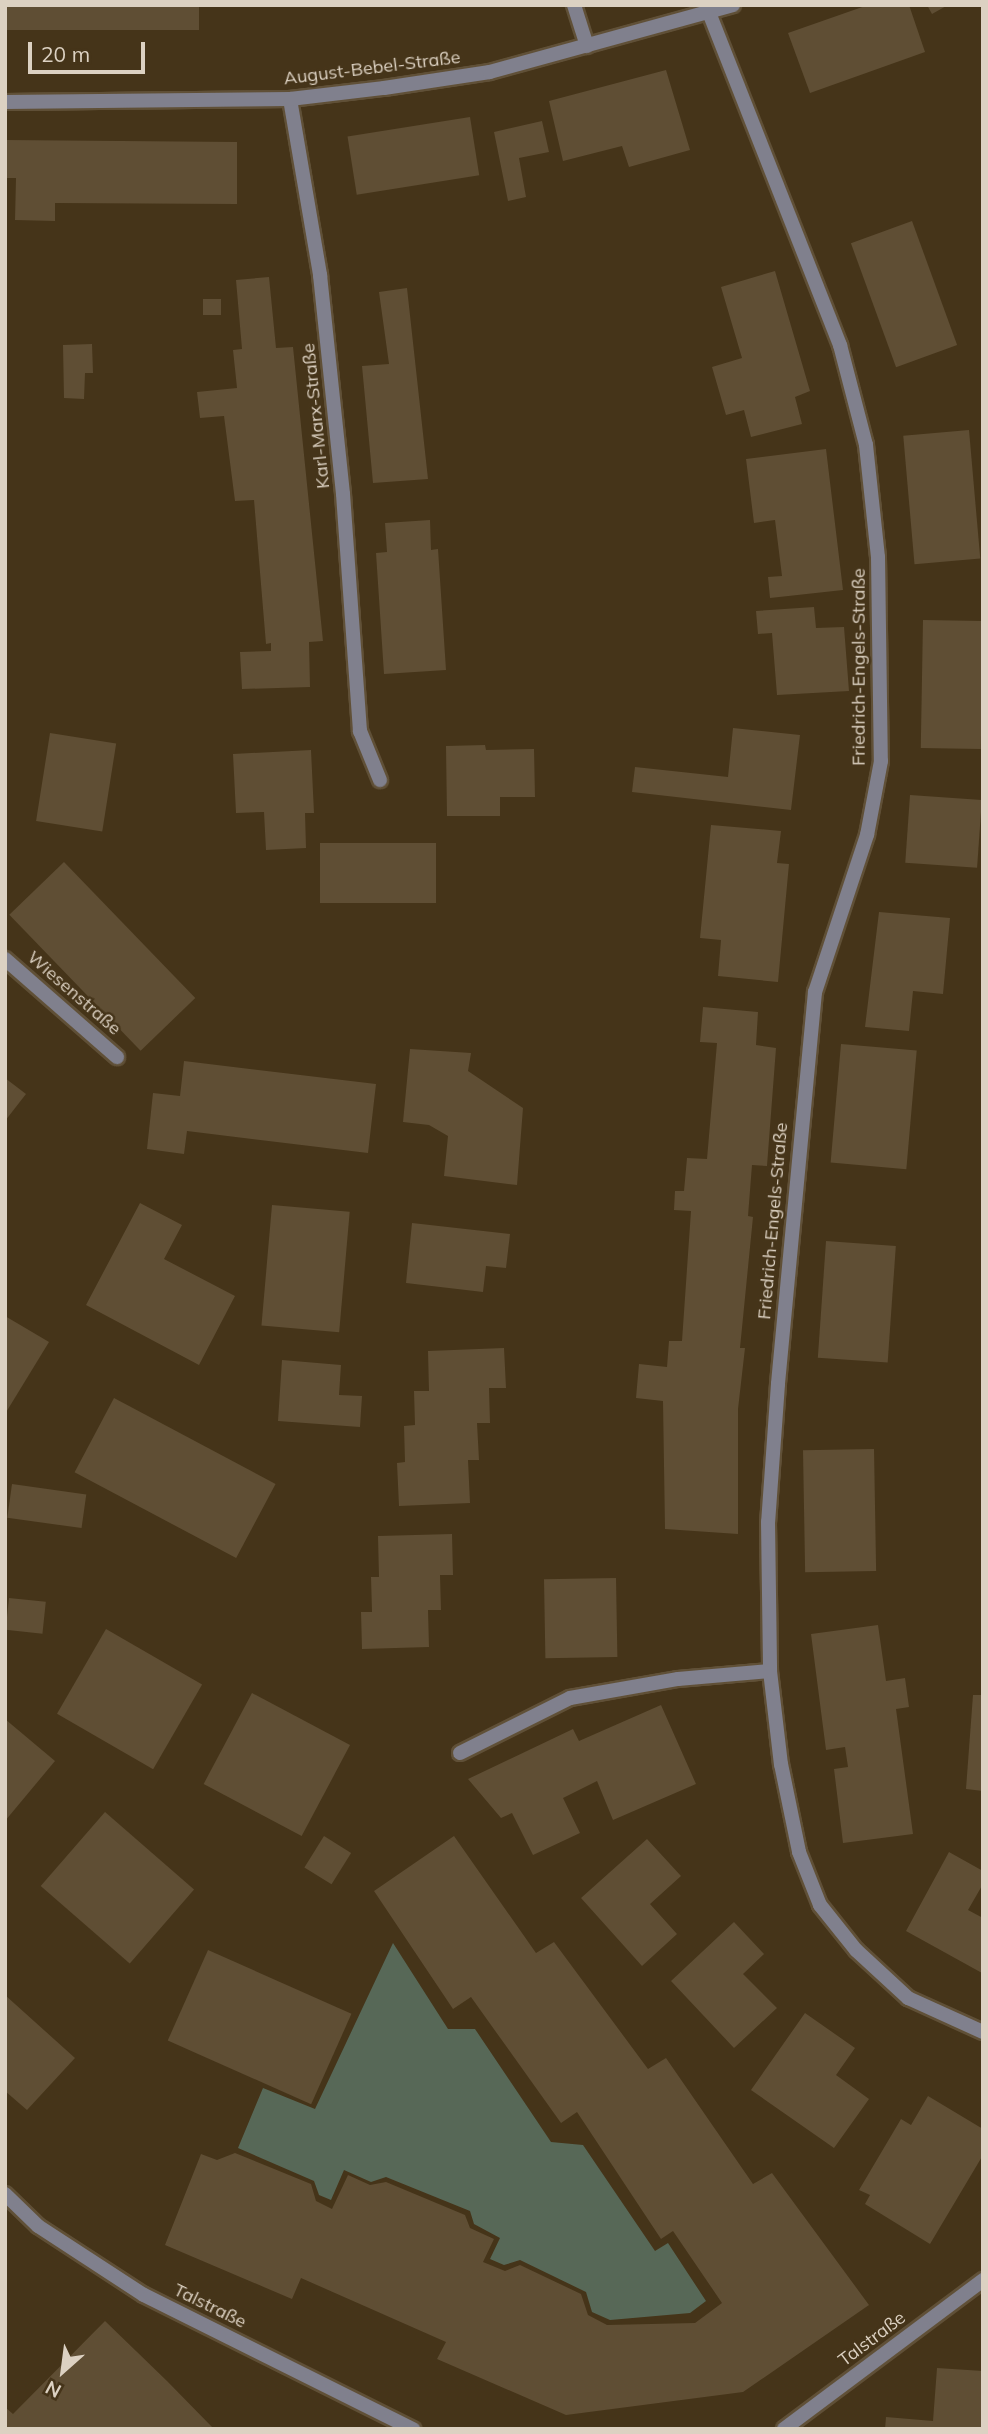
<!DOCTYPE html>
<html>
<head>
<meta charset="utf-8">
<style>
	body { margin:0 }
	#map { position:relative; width:988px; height:2434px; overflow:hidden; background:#453419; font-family:Mulish,sans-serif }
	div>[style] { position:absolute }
	.green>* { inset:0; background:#576857 }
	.building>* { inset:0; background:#5f4e34; transform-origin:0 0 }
	.roads { filter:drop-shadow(2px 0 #605037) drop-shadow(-2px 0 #605037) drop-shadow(0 2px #605037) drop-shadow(0 -2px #605037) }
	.street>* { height:14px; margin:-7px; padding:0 7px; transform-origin:7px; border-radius:7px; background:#80808d }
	span { translate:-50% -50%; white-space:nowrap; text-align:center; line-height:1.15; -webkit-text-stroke:5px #453419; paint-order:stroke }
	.street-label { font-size:18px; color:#dcd1c2 }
	.frame { position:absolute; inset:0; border:7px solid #dcd1c2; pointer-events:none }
	.north { position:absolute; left:28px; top:2336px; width:70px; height:70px; -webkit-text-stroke:5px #453419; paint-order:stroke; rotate:208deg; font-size:19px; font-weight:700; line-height:28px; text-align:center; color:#dcd1c2 }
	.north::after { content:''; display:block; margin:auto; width:24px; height:32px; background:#dcd1c2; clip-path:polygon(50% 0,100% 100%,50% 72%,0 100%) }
	.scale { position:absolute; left:28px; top:42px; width:117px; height:32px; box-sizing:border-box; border:4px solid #dcd1c2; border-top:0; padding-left:9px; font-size:21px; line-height:24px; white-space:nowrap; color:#dcd1c2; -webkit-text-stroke:5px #453419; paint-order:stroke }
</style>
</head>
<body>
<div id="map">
	<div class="green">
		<i style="clip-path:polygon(393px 1943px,448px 2029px,475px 2029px,551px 2142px,583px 2145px,655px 2251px,668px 2243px,706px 2301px,690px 2313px,610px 2320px,592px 2312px,586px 2292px,520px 2260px,504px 2265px,490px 2259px,500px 2238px,474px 2224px,470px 2211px,386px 2177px,371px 2182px,344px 2170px,331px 2200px,319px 2195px,314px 2181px,238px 2148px,263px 2088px,315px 2109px)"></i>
	</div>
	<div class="building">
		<i style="left:5px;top:5px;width:194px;height:25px"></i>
		<i style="clip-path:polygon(868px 5px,909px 5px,925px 52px,810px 93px,788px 33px)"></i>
		<i style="clip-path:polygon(927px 5px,948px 5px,932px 14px)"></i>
		<i style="clip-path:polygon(666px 70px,690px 150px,629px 167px,622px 146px,563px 161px,549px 101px)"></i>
		<i style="left:470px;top:117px;width:59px;height:124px;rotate:81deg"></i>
		<i style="clip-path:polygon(542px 121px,549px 152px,519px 158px,526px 197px,508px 201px,494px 132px)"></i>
		<i style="clip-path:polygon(5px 140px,237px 142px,237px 204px,55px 203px,55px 221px,15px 220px,16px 178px,5px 178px)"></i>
		<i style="left:912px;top:221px;width:132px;height:65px;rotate:70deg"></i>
		<i style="clip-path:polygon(775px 271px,810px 391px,795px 397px,802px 424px,751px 437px,744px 410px,726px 415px,712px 367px,742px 358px,721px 287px)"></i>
		<i style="clip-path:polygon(269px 277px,276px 348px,293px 347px,323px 641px,309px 642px,310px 687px,242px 689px,240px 652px,271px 651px,271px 643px,266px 644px,254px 500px,235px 501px,224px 416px,200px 418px,197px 392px,237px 388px,233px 350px,242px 349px,236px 280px)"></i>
		<i style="clip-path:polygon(407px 288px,428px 479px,373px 483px,362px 366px,389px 364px,379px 292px)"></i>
		<i style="left:203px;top:299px;width:18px;height:16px"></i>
		<i style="clip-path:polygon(92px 344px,93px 373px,85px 373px,84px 399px,64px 398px,63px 345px)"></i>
		<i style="left:969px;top:430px;width:129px;height:66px;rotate:85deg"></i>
		<i style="clip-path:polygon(826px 449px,843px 590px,770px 598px,768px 577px,782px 576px,775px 520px,754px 523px,746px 459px)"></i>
		<i style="clip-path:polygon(430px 520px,431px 550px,438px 549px,446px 670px,384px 674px,376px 553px,387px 552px,385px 523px)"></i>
		<i style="clip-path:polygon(814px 607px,816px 628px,844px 627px,849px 691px,777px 695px,772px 633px,758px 634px,756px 611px)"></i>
		<i style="left:923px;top:620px;width:60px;height:128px;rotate:1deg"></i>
		<i style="clip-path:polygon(733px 728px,800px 735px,791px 810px,632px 792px,635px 767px,728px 777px)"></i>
		<i style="left:50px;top:733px;width:67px;height:89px;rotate:9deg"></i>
		<i style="clip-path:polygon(485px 745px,486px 750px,534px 749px,535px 797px,500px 797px,500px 816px,447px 816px,446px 746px)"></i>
		<i style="clip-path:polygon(311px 750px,314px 813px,305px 813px,306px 848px,266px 850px,264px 812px,236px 813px,233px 754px)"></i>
		<i style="left:910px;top:795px;width:72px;height:68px;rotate:4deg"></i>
		<i style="clip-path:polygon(711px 825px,781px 831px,777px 863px,789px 864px,778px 982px,718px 976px,721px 940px,700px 938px)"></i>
		<i style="left:320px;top:843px;width:116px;height:60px"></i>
		<i style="left:64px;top:862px;width:189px;height:76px;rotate:46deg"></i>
		<i style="clip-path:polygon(879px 912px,950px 918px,943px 994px,913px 991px,909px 1031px,865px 1027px)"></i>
		<i style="clip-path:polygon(703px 1007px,758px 1012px,756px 1045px,776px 1048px,767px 1166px,752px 1165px,748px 1216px,753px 1217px,740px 1348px,745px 1348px,738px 1409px,738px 1534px,665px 1529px,663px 1401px,636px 1398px,639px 1364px,667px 1367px,669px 1341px,682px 1341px,691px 1211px,674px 1210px,675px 1191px,684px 1191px,687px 1158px,707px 1159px,717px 1043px,700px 1042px)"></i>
		<i style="left:841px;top:1044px;width:76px;height:119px;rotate:5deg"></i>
		<i style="clip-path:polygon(410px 1049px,471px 1053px,468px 1071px,523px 1108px,517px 1185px,444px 1176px,448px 1136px,429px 1125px,403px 1122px)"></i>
		<i style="clip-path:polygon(184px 1061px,376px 1084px,368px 1153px,187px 1131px,184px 1154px,147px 1149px,153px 1093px,180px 1096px)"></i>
		<i style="clip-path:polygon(5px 1078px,26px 1094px,5px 1121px)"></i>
		<i style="clip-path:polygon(140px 1203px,182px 1225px,164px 1259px,235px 1296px,199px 1365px,86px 1305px)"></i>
		<i style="left:272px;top:1205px;width:78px;height:121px;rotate:5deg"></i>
		<i style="clip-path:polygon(412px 1223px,510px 1234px,506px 1268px,486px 1266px,483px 1292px,406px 1283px)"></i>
		<i style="left:826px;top:1241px;width:70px;height:117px;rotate:4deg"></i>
		<i style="clip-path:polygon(5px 1316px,49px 1342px,5px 1414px)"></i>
		<i style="clip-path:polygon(504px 1348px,506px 1388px,489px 1388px,490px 1423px,477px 1423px,479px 1460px,468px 1460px,470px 1503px,399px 1506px,397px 1463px,405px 1462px,404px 1426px,415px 1425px,414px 1391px,429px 1391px,428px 1351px)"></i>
		<i style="clip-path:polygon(282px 1360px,341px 1365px,339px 1395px,362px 1396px,360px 1427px,278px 1421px)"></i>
		<i style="left:114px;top:1398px;width:183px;height:84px;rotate:28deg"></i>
		<i style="left:874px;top:1449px;width:122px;height:71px;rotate:89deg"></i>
		<i style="left:12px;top:1484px;width:75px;height:34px;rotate:8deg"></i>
		<i style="clip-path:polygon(452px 1534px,453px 1575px,440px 1575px,441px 1610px,428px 1610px,429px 1647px,362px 1649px,361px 1612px,372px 1612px,371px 1577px,379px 1577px,378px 1536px)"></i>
		<i style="left:616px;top:1578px;width:79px;height:72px;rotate:89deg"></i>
		<i style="left:9px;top:1598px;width:37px;height:32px;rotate:6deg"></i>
		<i style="clip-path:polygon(878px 1625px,886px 1681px,905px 1678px,909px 1707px,896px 1709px,913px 1834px,843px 1843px,834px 1769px,848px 1767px,845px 1747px,826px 1750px,811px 1634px)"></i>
		<i style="left:106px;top:1629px;width:111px;height:98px;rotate:30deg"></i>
		<i style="left:252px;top:1693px;width:111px;height:103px;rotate:28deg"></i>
		<i style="clip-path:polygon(973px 1695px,983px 1695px,983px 1791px,966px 1789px)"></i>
		<i style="clip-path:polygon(661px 1705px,696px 1784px,613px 1820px,597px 1781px,563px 1798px,580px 1833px,533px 1855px,512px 1813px,501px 1818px,468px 1779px,573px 1729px,579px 1741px)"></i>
		<i style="clip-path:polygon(5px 1719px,55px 1761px,5px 1821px)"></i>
		<i style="left:105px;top:1812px;width:118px;height:98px;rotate:41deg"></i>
		<i style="left:324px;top:1836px;width:32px;height:37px;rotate:32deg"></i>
		<i style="clip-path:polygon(454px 1836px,536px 1953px,554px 1942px,648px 2069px,666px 2058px,753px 2184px,772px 2173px,869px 2305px,743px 2392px,566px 2415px,437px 2359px,446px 2342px,301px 2278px,292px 2299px,165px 2245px,201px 2154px,217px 2160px,235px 2153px,311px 2184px,316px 2201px,332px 2209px,348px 2175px,370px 2185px,386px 2182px,465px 2215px,470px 2228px,494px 2239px,483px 2262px,505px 2271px,520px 2265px,581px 2294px,588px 2315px,607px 2325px,695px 2323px,722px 2303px,673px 2231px,661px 2239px,577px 2112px,561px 2123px,471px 1997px,453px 2009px,374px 1891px)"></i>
		<i style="clip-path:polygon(647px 1839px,681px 1876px,650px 1904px,677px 1934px,642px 1966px,581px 1898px)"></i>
		<i style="clip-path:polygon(949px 1852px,983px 1871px,983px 1884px,968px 1910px,983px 1918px,982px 1973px,906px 1931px)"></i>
		<i style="clip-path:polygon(734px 1922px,764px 1954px,743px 1974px,777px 2008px,734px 2048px,671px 1981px)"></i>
		<i style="left:208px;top:1950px;width:157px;height:99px;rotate:24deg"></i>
		<i style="clip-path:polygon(5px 1995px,75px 2058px,27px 2110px,5px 2091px)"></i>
		<i style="clip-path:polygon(805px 2013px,855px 2048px,836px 2075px,869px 2099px,834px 2148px,751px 2090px)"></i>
		<i style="clip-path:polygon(928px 2096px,983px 2129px,983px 2155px,930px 2244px,865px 2204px,870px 2195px,859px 2190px,901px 2119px,911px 2125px)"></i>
		<i style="clip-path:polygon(105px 2321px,167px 2381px,214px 2429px,5px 2429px,5px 2407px,13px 2414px)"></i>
		<i style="clip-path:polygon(937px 2368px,983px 2371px,983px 2429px,885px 2429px,886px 2417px,933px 2421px)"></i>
	</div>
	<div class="roads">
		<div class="street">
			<i style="left:574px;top:5px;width:43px;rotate:72.4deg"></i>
			<i style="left:710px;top:15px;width:355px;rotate:68.5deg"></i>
			<i style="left:840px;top:345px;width:103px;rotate:75.4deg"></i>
			<i style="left:866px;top:445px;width:113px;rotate:83.9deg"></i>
			<i style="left:878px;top:557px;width:204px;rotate:89.2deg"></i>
			<i style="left:881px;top:761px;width:75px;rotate:100.7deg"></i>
			<i style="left:867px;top:835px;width:165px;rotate:108.3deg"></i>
			<i style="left:815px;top:992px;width:394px;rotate:95.4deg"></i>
			<i style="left:778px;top:1384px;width:138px;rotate:94.1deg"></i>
			<i style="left:768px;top:1522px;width:149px;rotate:89.2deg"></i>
			<i style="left:770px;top:1671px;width:94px;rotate:83.3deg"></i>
			<i style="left:781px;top:1764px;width:90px;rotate:78.4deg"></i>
			<i style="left:799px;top:1852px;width:57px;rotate:68.4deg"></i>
			<i style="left:820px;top:1905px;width:58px;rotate:51.3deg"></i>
			<i style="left:856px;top:1950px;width:71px;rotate:42.7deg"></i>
			<i style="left:908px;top:1998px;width:82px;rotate:24.4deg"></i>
			<i style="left:290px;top:99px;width:179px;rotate:80.3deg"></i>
			<i style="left:320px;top:275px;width:220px;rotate:84deg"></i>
			<i style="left:343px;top:494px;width:238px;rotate:85.9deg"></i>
			<i style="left:360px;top:731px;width:53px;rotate:67.8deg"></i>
			<i style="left:5px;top:102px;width:285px;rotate:-0.6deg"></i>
			<i style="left:290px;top:99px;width:95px;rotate:-6.7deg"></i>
			<i style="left:384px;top:88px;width:107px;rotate:-8.6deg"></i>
			<i style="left:490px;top:72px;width:252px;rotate:-15.4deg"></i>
			<i style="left:5px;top:959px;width:149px;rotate:41.2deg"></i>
			<i style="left:460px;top:1753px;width:123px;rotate:-26.6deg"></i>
			<i style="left:570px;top:1698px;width:110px;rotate:-10deg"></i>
			<i style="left:678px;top:1679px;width:92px;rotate:-5deg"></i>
			<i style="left:5px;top:2194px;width:46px;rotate:44.1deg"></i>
			<i style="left:38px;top:2226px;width:126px;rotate:33.1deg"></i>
			<i style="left:144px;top:2295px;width:301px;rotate:26.5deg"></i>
			<i style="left:784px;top:2429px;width:249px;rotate:-36.8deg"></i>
		</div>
	</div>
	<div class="street-label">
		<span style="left:372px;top:68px;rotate:-7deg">August-Bebel-Straße</span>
		<span style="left:316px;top:416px;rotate:-96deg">Karl-Marx-Straße</span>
		<span style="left:859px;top:667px;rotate:-90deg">Friedrich-Engels-Straße</span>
		<span style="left:74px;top:993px;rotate:41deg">Wiesenstraße</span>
		<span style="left:773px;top:1221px;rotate:-85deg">Friedrich-Engels-Straße</span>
		<span style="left:210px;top:2306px;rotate:26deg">Talstraße</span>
		<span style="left:872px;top:2339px;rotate:-37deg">Talstraße</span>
	</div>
	<div class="frame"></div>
	<div class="north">N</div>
	<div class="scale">20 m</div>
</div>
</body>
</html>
